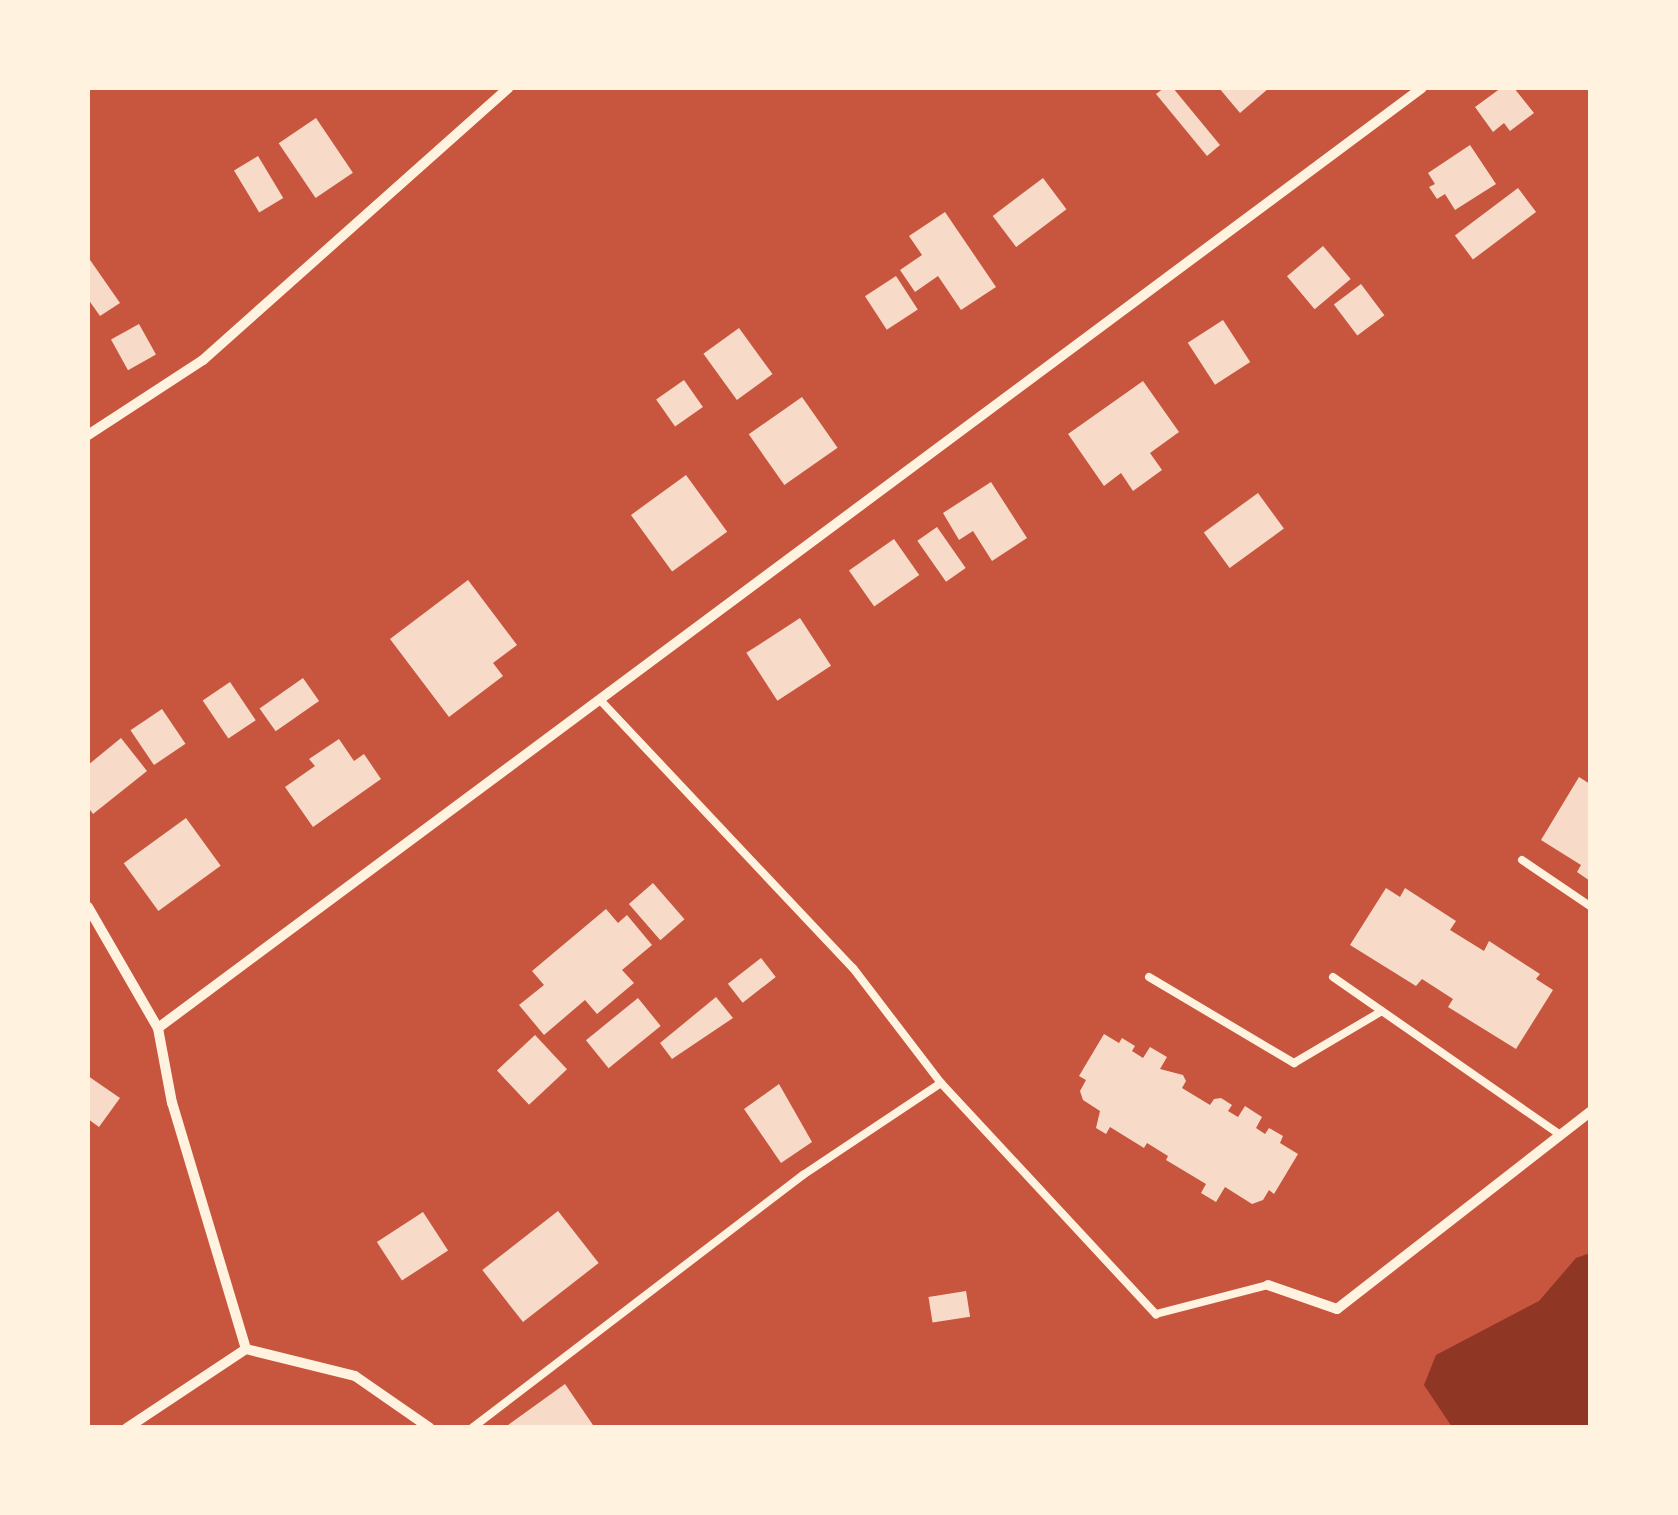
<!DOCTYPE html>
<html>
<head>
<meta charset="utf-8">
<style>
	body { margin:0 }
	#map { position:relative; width:1678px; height:1515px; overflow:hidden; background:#c8553d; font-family:"Source Serif 4",serif }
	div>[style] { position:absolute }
	.water>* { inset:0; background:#8f3625 }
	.building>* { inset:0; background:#f7dbc8; transform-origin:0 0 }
	.service>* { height:8px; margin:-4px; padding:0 4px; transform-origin:4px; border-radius:4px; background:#fff3e0 }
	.minor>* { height:10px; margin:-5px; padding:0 5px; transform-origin:5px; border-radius:5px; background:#fff3e0 }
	span { translate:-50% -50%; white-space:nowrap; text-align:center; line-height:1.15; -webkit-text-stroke:8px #fff3e0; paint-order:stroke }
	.frame { position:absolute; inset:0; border:90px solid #fff3e0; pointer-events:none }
</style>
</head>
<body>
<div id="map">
	<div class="water">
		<i style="clip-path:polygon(1590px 1253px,1590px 1427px,1452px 1427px,1424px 1385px,1436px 1355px,1539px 1301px,1576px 1258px)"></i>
	</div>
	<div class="building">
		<i style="clip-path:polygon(1164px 88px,1173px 88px,1220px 145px,1207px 156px,1156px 94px)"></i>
		<i style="clip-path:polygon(1219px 88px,1269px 88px,1240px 113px)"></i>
		<i style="clip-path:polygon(1501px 88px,1514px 88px,1534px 113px,1510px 131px,1504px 123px,1493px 132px,1475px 107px)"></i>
		<i style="left:316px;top:118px;width:66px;height:45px;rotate:56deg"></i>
		<i style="clip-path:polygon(1470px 145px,1496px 184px,1455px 210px,1445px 194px,1437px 199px,1429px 187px,1435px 184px,1428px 173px)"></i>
		<i style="left:258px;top:156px;width:49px;height:28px;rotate:59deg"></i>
		<i style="left:1043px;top:178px;width:39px;height:63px;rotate:53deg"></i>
		<i style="left:1518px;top:188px;width:30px;height:79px;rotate:53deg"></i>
		<i style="clip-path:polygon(945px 212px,996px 287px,961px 310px,938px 276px,915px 292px,900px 270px,922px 255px,909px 236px)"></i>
		<i style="left:1323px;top:246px;width:43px;height:47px;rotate:50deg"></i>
		<i style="clip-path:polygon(88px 257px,120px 303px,100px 316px,88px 299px)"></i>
		<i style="left:896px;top:276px;width:40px;height:37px;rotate:57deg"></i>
		<i style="left:1361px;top:284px;width:39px;height:34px;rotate:53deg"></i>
		<i style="left:1223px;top:320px;width:50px;height:42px;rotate:57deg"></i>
		<i style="left:139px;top:324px;width:35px;height:32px;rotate:61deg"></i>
		<i style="left:739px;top:328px;width:57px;height:44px;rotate:54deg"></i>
		<i style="left:684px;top:380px;width:33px;height:34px;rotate:55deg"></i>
		<i style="clip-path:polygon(1143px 381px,1179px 432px,1150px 453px,1162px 470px,1133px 491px,1121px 473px,1104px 486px,1068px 434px)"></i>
		<i style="left:802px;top:397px;width:62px;height:65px;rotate:55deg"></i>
		<i style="left:686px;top:475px;width:70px;height:68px;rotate:54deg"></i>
		<i style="clip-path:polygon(991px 482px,1027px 538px,992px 561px,973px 531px,959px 540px,943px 513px)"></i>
		<i style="left:1258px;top:493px;width:44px;height:67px;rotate:54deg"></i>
		<i style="left:937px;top:527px;width:50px;height:24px;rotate:55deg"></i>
		<i style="left:894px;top:539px;width:44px;height:55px;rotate:55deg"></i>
		<i style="clip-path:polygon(468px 580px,517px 645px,493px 663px,503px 676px,449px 717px,390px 639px)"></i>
		<i style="left:800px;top:618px;width:57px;height:64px;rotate:57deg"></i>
		<i style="left:303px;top:678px;width:28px;height:53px;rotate:55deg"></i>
		<i style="left:230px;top:682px;width:46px;height:33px;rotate:56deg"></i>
		<i style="left:162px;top:709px;width:42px;height:38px;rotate:56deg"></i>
		<i style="clip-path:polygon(121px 738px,147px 771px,93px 814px,88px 807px,88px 765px)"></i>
		<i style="clip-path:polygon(339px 739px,354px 761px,364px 754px,381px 779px,313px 827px,285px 787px,315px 766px,309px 759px)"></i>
		<i style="clip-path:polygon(1579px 777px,1590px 784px,1590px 881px,1577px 872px,1581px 865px,1541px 840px)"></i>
		<i style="left:186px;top:818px;width:59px;height:77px;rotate:54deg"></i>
		<i style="left:653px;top:883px;width:48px;height:32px;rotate:49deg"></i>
		<i style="clip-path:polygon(1386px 888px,1400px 897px,1405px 888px,1456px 921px,1450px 930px,1484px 951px,1489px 941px,1540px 974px,1536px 979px,1553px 990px,1516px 1049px,1448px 1007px,1453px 999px,1422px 979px,1416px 986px,1350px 945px)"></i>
		<i style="clip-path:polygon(606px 909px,618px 923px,627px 915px,652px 945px,622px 970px,634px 983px,597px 1014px,585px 1000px,544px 1035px,519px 1005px,544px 985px,532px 971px)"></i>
		<i style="left:761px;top:958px;width:24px;height:42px;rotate:52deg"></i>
		<i style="clip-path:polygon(716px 997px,733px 1018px,672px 1059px,660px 1043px)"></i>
		<i style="left:638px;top:998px;width:36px;height:67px;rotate:51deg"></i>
		<i style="clip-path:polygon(1104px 1034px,1119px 1043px,1122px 1038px,1135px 1046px,1132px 1051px,1143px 1058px,1150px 1047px,1167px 1057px,1160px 1069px,1183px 1075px,1186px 1081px,1182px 1088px,1210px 1105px,1214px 1099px,1221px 1098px,1232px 1105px,1228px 1111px,1238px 1117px,1245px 1106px,1262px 1117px,1256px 1128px,1265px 1134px,1269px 1128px,1283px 1136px,1280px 1143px,1298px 1154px,1274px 1194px,1269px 1190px,1263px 1200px,1252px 1204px,1225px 1187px,1216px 1202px,1201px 1193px,1206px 1184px,1166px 1160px,1168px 1156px,1147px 1143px,1144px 1148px,1110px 1127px,1106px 1134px,1096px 1128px,1100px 1111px,1083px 1100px,1080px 1091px,1086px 1080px,1079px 1076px)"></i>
		<i style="left:535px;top:1035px;width:47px;height:52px;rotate:47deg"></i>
		<i style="clip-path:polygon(88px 1076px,120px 1098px,99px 1127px,88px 1119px)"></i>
		<i style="clip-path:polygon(779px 1084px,812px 1142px,781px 1163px,744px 1109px)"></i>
		<i style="left:558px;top:1211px;width:66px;height:96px;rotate:52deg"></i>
		<i style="left:423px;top:1212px;width:46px;height:55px;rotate:57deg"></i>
		<i style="left:966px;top:1291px;width:26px;height:38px;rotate:81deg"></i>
		<i style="clip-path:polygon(565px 1384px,595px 1428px,504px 1428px)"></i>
	</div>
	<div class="service">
		<i style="left:601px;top:701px;width:367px;rotate:46.7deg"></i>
		<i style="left:853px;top:968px;width:145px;rotate:52.6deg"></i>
		<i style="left:1522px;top:860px;width:82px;rotate:34.1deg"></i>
		<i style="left:1149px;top:977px;width:169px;rotate:30.7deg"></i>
		<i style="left:1294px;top:1063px;width:102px;rotate:-30.6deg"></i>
		<i style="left:1333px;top:977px;width:277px;rotate:34.8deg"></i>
		<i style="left:472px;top:1428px;width:417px;rotate:-37.4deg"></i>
		<i style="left:803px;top:1175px;width:166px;rotate:-33.7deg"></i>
		<i style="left:941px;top:1083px;width:316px;rotate:47.1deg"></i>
		<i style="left:1156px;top:1314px;width:116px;rotate:-14.5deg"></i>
	</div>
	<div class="minor">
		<i style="left:88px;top:435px;width:137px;rotate:-33.1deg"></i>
		<i style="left:203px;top:360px;width:409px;rotate:-41.7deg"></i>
		<i style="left:88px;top:907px;width:140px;rotate:60deg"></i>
		<i style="left:1268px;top:1285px;width:73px;rotate:19.2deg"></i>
		<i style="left:1337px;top:1309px;width:321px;rotate:-37.9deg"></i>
		<i style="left:246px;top:1349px;width:112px;rotate:13.9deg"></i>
		<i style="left:355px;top:1376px;width:91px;rotate:34.7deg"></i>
		<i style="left:127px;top:1428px;width:143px;rotate:-33.6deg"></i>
		<i style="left:246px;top:1349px;width:257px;rotate:-106.7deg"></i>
		<i style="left:172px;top:1103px;width:76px;rotate:-100.6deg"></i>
		<i style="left:158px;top:1028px;width:1575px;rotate:-36.64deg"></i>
	</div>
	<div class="frame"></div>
</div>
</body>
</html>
